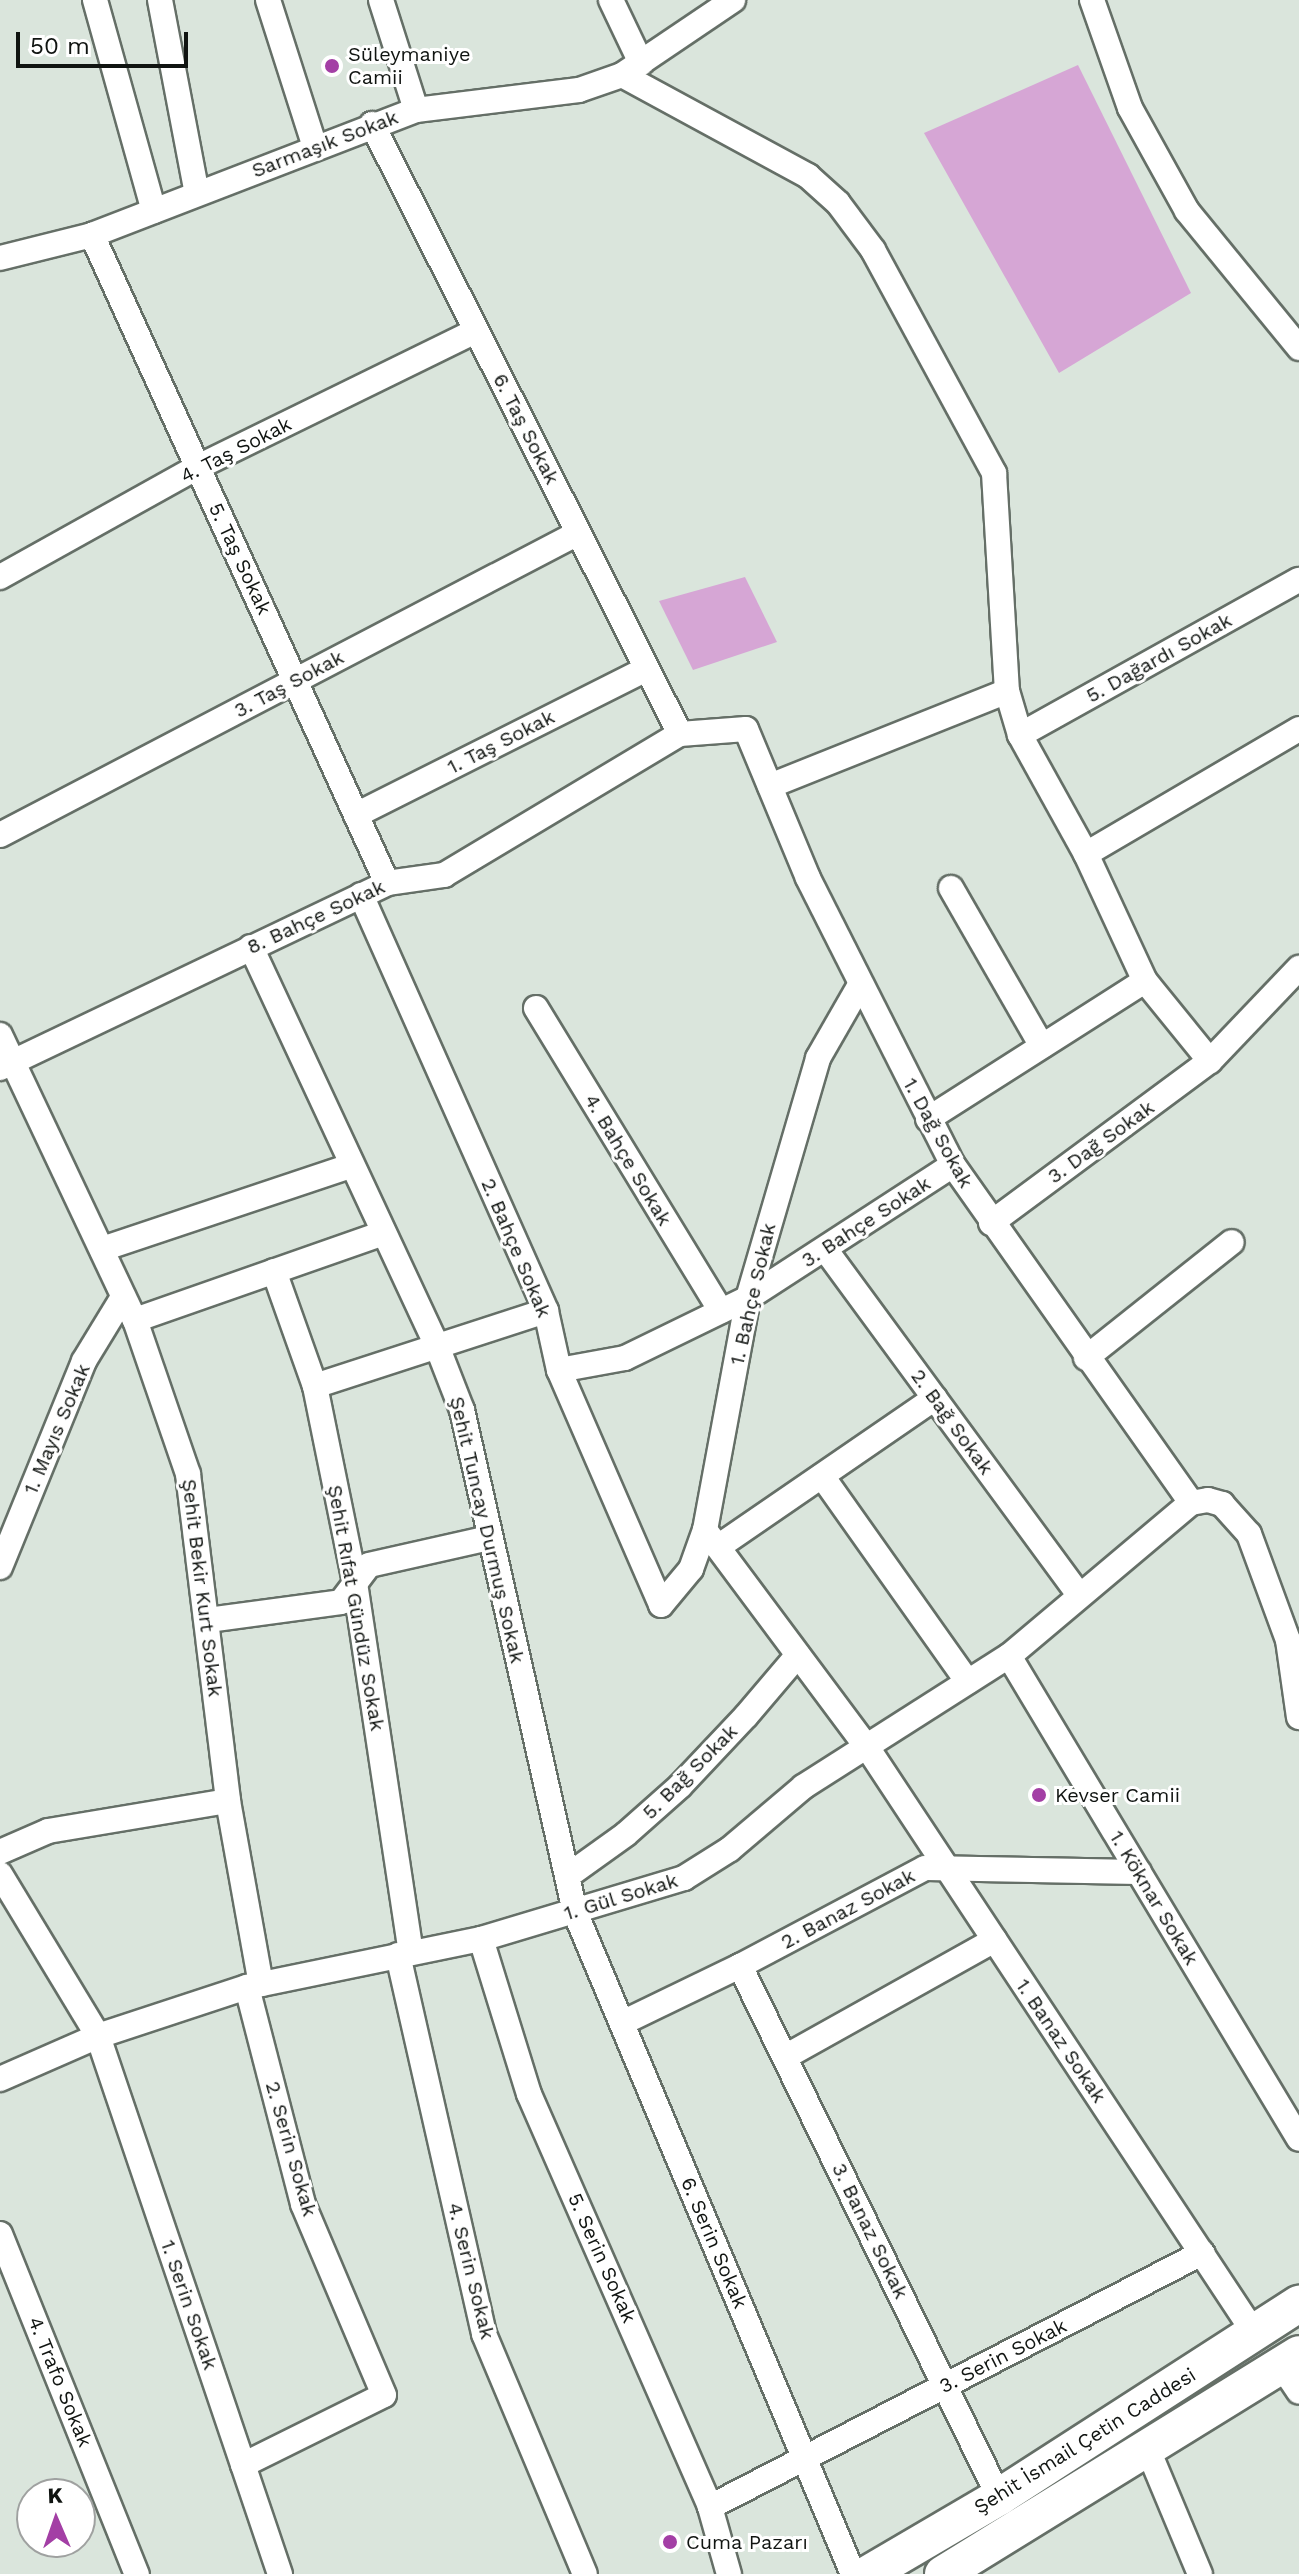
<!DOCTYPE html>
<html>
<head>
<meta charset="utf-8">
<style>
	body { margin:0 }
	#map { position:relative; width:1299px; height:2574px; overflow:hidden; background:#dae5dc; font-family:"Work Sans",sans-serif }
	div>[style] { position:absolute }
	.green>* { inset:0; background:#d6a6d5 }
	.roads { filter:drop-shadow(2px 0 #656f67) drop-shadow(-2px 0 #656f67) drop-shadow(0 2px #656f67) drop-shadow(0 -2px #656f67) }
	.street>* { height:24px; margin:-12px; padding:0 12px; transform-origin:12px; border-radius:12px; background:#fff }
	.secondary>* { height:36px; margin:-18px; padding:0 18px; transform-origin:18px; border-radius:18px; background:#fff }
	.dots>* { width:22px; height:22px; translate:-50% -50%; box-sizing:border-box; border:4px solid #fff; border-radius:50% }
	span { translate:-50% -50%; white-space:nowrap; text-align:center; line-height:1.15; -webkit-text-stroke:6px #fff; paint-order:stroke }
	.poi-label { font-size:20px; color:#101411 }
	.left { translate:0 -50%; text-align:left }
	.street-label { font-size:20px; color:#101411 }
	.north { position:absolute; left:16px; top:2478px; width:80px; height:80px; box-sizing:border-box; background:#fff; border:2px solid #9fa1a0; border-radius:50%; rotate:358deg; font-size:22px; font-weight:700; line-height:32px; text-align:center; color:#101411 }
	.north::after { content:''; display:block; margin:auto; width:28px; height:36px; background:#a33fa5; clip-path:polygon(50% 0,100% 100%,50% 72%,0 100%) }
	.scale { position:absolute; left:16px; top:32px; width:172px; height:36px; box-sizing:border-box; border:4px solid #101411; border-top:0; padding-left:10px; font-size:24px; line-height:28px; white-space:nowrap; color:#101411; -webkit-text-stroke:6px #fff; paint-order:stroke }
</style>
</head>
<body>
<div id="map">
	<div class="green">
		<i style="clip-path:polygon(1078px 65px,1191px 293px,1059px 373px,924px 133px)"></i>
		<i style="clip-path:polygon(745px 577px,777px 642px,693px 670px,659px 601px)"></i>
	</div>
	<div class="roads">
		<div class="street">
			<i style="left:95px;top:0;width:219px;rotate:74.4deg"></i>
			<i style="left:160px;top:0;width:197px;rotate:79.2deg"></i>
			<i style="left:268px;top:0;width:154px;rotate:72.3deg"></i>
			<i style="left:381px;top:0;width:115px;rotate:72.3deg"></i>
			<i style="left:611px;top:0;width:70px;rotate:64.5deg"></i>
			<i style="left:1092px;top:0;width:114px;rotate:70.6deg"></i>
			<i style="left:1130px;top:108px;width:118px;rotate:61deg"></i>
			<i style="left:1187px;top:211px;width:177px;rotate:50.7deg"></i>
			<i style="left:622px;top:75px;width:212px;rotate:28.5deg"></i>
			<i style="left:808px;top:176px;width:40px;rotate:42deg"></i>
			<i style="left:838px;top:203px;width:59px;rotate:53.3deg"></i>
			<i style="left:873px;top:250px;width:254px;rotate:61.5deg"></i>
			<i style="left:994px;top:473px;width:218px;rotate:86.6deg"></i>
			<i style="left:1007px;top:691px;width:46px;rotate:73.5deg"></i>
			<i style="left:1020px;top:735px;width:136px;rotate:61deg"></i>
			<i style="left:1086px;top:854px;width:140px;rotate:65.1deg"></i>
			<i style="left:1145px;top:981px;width:103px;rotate:50.9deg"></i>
			<i style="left:372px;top:124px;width:683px;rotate:63.21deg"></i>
			<i style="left:92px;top:235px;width:712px;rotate:65.52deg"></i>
			<i style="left:0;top:258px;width:95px;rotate:-14deg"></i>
			<i style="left:92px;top:235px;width:347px;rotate:-21.1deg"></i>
			<i style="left:416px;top:110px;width:164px;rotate:-7deg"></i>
			<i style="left:579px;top:90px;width:46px;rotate:-19.2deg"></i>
			<i style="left:622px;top:75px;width:134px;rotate:-34deg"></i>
			<i style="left:0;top:577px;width:227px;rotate:-29.1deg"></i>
			<i style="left:198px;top:467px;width:309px;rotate:-26.1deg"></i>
			<i style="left:1020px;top:735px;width:319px;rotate:-29.1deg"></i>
			<i style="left:770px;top:786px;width:255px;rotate:-21.8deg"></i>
			<i style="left:356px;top:815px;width:325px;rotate:-26.7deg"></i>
			<i style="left:0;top:835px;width:652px;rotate:-27.59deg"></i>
			<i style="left:1086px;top:854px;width:247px;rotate:-30.4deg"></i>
			<i style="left:951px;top:888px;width:182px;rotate:60.1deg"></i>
			<i style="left:361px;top:895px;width:455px;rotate:66deg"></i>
			<i style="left:546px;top:1311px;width:60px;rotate:77.6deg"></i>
			<i style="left:559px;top:1370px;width:256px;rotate:66.5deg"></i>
			<i style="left:661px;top:1605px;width:47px;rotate:-50.2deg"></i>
			<i style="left:691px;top:1569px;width:41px;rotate:-70.3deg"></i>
			<i style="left:705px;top:1530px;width:236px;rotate:-79.5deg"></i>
			<i style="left:748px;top:1298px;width:250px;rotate:-73.7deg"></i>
			<i style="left:818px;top:1058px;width:84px;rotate:-60.1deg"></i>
			<i style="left:251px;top:947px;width:440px;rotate:65deg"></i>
			<i style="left:437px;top:1346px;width:69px;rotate:68.7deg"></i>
			<i style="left:462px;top:1410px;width:515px;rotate:77.31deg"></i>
			<i style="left:575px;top:1912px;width:718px;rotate:67.22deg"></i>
			<i style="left:536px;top:1008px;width:355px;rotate:58.6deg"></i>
			<i style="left:0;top:1035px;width:315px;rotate:64.7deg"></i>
			<i style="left:135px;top:1320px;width:163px;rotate:71deg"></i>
			<i style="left:188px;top:1474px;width:329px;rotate:83deg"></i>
			<i style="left:228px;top:1801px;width:186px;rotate:79.8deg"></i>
			<i style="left:0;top:1068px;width:429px;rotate:-25.5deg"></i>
			<i style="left:387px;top:883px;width:58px;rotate:-8deg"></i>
			<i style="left:444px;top:875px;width:275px;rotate:-30.9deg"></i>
			<i style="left:680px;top:734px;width:66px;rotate:-4.3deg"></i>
			<i style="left:746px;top:729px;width:161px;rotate:67.4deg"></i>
			<i style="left:808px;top:878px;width:322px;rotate:63.2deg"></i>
			<i style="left:953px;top:1165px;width:413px;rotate:54.8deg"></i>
			<i style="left:928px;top:1119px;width:257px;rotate:-32.5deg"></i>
			<i style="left:991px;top:1223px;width:272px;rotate:-36.5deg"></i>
			<i style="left:1210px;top:1061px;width:129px;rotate:-46.3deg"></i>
			<i style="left:102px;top:1249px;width:262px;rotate:-18.5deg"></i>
			<i style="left:825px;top:1249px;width:429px;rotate:53.7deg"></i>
			<i style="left:274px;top:1271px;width:122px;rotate:70.4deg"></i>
			<i style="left:315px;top:1386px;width:201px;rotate:78.5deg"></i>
			<i style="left:355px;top:1583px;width:373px;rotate:81.4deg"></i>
			<i style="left:135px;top:1320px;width:263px;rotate:-19.3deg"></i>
			<i style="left:1086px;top:1358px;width:186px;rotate:-38.5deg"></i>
			<i style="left:559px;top:1370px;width:67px;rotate:-10.3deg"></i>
			<i style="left:625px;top:1358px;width:137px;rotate:-26deg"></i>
			<i style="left:748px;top:1298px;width:244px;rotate:-33deg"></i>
			<i style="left:315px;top:1386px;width:243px;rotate:-18deg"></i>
			<i style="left:822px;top:1476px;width:252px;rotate:54.7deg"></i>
			<i style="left:1191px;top:1503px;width:17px;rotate:-10deg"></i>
			<i style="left:1208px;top:1500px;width:15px;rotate:16deg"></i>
			<i style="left:1222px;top:1504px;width:40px;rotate:48deg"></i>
			<i style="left:1249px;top:1534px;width:113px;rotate:69.8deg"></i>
			<i style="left:1288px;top:1640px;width:78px;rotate:81.9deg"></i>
			<i style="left:705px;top:1530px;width:271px;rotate:53.3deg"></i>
			<i style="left:867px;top:1747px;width:704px;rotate:56.54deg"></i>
			<i style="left:718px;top:1547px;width:263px;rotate:-34.5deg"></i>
			<i style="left:0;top:1567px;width:222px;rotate:-67.8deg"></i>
			<i style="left:84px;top:1361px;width:75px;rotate:-58.6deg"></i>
			<i style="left:208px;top:1620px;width:134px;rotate:-7.7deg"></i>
			<i style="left:341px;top:1602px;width:46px;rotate:-52.9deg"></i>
			<i style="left:369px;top:1565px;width:123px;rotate:-12.7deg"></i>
			<i style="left:1009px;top:1656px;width:563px;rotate:59.02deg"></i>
			<i style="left:0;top:1852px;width:52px;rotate:-23.6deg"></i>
			<i style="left:48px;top:1831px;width:182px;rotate:-9.5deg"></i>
			<i style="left:0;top:1874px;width:189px;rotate:58.8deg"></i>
			<i style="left:98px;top:2036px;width:568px;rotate:71.31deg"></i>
			<i style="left:569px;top:1875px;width:70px;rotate:-35.7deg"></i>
			<i style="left:626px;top:1834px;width:72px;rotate:-41.6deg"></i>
			<i style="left:680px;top:1786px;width:96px;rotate:-46.7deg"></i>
			<i style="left:746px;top:1716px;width:80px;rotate:-49.6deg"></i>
			<i style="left:481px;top:1939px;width:162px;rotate:72.8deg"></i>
			<i style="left:529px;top:2094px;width:451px;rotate:66.3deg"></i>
			<i style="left:710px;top:2507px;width:70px;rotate:74.2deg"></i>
			<i style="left:398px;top:1955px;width:389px;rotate:77.2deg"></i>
			<i style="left:484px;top:2334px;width:260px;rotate:67.2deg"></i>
			<i style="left:740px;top:1966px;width:591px;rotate:64deg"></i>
			<i style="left:622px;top:2023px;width:131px;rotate:-25.8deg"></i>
			<i style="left:740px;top:1966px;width:209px;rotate:-27.9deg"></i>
			<i style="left:925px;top:1868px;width:214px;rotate:1.1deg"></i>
			<i style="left:785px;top:2057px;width:240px;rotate:-29.2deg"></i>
			<i style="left:0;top:2079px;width:107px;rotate:-23.7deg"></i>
			<i style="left:98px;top:2036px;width:157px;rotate:-18.2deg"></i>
			<i style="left:247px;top:1987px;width:239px;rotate:-11.6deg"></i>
			<i style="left:481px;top:1939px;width:212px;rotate:-16.7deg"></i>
			<i style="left:684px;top:1878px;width:54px;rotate:-32.2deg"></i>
			<i style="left:730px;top:1849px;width:96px;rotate:-40.3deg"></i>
			<i style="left:803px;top:1787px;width:244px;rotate:-32.5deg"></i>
			<i style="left:1009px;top:1656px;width:238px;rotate:-40.1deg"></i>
			<i style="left:0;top:2234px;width:367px;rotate:68.1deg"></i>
			<i style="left:1281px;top:2365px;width:32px;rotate:56deg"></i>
			<i style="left:1146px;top:2445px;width:140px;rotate:67.3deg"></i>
			<i style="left:243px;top:2465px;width:157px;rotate:-26.4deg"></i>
			<i style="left:384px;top:2395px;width:207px;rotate:-113deg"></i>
			<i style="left:303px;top:2204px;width:224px;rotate:-104.5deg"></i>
			<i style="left:710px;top:2507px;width:554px;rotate:-27.31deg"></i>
		</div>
		<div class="secondary">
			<i style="left:868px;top:2574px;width:152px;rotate:-30.4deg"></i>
			<i style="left:999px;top:2497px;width:357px;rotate:-32.8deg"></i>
			<i style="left:943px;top:2574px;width:418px;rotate:-31.7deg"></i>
		</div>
	</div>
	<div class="dots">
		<i style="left:332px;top:66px;background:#a33fa5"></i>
		<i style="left:1039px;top:1795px;background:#a33fa5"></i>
		<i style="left:670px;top:2542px;background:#a33fa5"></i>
	</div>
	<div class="poi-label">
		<span class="left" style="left:348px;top:66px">Süleymaniye<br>Camii</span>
		<span class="left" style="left:1055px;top:1795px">Kevser Camii</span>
		<span class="left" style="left:686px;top:2542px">Cuma Pazarı</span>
	</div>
	<div class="street-label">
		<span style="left:325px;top:144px;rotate:-21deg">Sarmaşık Sokak</span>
		<span style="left:526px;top:429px;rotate:63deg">6. Taş Sokak</span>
		<span style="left:236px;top:450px;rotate:-27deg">4. Taş Sokak</span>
		<span style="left:240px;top:559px;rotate:65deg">5. Taş Sokak</span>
		<span style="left:1159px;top:658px;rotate:-29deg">5. Dağardı Sokak</span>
		<span style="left:289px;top:684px;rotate:-28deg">3. Taş Sokak</span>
		<span style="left:501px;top:742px;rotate:-27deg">1. Taş Sokak</span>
		<span style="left:316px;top:917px;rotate:-25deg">8. Bahçe Sokak</span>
		<span style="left:938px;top:1133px;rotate:61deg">1. Dağ Sokak</span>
		<span style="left:1101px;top:1142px;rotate:-36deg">3. Dağ Sokak</span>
		<span style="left:628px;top:1160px;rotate:59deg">4. Bahçe Sokak</span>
		<span style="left:866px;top:1222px;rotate:-33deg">3. Bahçe Sokak</span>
		<span style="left:516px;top:1248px;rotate:67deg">2. Bahçe Sokak</span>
		<span style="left:753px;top:1294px;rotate:-77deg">1. Bahçe Sokak</span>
		<span style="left:952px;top:1422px;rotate:54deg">2. Bağ Sokak</span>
		<span style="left:57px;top:1429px;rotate:-67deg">1. Mayıs Sokak</span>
		<span style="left:487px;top:1530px;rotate:77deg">Şehit Tuncay Durmuş Sokak</span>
		<span style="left:202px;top:1588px;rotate:83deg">Şehit Bekir Kurt Sokak</span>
		<span style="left:356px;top:1608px;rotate:80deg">Şehit Rıfat Gündüz Sokak</span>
		<span style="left:690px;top:1772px;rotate:-45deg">5. Bağ Sokak</span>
		<span style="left:621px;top:1897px;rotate:-17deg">1. Gül Sokak</span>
		<span style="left:1154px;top:1898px;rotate:59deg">1. Köknar Sokak</span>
		<span style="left:848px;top:1909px;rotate:-28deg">2. Banaz Sokak</span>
		<span style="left:1061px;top:2041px;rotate:56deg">1. Banaz Sokak</span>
		<span style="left:291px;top:2149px;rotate:74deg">2. Serin Sokak</span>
		<span style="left:870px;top:2231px;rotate:64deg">3. Banaz Sokak</span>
		<span style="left:714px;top:2243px;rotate:67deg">6. Serin Sokak</span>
		<span style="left:602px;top:2258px;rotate:66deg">5. Serin Sokak</span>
		<span style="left:471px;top:2271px;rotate:76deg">4. Serin Sokak</span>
		<span style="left:189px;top:2305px;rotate:71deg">1. Serin Sokak</span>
		<span style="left:1003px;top:2356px;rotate:-27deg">3. Serin Sokak</span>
		<span style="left:60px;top:2382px;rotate:68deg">4. Trafo Sokak</span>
		<span style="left:1085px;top:2441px;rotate:-32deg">Şehit İsmail Çetin Caddesi</span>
	</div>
	<div class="north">K</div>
	<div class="scale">50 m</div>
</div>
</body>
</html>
